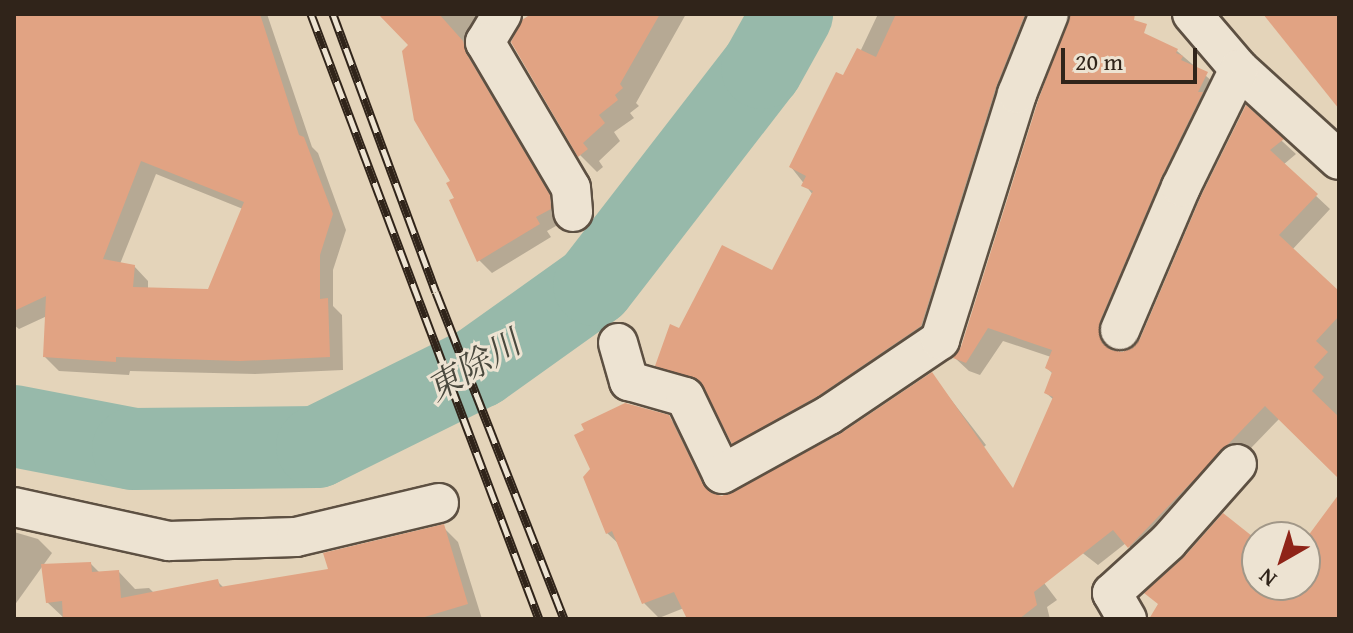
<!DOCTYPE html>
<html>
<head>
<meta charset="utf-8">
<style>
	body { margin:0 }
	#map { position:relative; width:1353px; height:633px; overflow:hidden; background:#e4d4ba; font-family:"Gentium Book Plus","Noto Serif JP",serif }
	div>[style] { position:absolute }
	.shadow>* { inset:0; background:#0003 }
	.river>* { height:82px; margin:-41px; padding:0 41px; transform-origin:41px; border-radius:41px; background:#97b9aa }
	.building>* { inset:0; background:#e1a383 }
	.roads { filter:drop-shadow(2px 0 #5d5042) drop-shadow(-2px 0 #5d5042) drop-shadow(0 2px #5d5042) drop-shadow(0 -2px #5d5042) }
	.minor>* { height:38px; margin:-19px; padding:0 19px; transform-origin:19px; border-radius:19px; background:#ede3d2 }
	.rail>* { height:9px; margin-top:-4.5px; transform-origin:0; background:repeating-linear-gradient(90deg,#ede3d2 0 18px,#30241a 0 36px); box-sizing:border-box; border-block:2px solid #30241a }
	span { translate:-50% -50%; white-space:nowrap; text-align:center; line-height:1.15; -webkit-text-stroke:6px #ede3d2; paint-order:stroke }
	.water-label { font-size:34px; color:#4a493e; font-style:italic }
	.frame { position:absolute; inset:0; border:16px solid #30241a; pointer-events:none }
	.north { position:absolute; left:1241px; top:521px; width:80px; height:80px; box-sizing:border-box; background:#ede3d2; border:2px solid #a19788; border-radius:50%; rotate:219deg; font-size:22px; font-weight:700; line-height:32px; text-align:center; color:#30241a }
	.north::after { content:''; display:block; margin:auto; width:28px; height:36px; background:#8f2418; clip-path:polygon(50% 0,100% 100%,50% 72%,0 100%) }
	.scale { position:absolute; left:1061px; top:48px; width:136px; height:36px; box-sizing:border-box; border:4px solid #30241a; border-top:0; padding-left:10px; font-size:24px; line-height:28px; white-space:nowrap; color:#30241a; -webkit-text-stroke:6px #ede3d2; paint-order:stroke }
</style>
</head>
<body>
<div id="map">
	<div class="shadow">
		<i style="clip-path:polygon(evenodd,14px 14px,267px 14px,312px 147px,318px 153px,346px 230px,333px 270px,333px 306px,342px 315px,343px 370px,255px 374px,130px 371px,129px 375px,59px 371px,45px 357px,47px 316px,19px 329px,14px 325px,14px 14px,156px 174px,243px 209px,209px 291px,148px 290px,148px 281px,134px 266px,120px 264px,156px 174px)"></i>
		<i style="clip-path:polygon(389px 14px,498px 14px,479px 44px,562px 210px,563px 222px,547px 231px,551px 237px,492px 273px,479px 260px,411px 45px)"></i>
		<i style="clip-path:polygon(533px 14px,686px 14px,636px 103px,639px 106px,630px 113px,634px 118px,614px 132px,620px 141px,599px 161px,603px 167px,597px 172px,580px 155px)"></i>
		<i style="clip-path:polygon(878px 14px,1049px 14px,935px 340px,747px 456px,733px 442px,707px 391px,671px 379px,657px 365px,680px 330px,773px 273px,813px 195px,791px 167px,860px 52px)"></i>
		<i style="clip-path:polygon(1072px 14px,1097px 14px,1177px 51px,1220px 88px,1113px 336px,1113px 353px,1124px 354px,1142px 340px,1246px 108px,1296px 154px,1283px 165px,1330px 209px,1292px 250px,1339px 294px,1339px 476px,1280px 418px,1143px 560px,1126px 543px,1098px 565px,1026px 509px,1054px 400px,1046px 393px,1053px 374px,1047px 368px,1051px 357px,1003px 341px,980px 375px,969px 371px,955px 358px,963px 348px)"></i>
		<i style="clip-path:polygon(932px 375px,986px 445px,959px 471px,1057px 600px,1047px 607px,1050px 619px,690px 619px,684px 608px,659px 618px,644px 603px,620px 545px,607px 533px,593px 469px,668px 417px,684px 433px,714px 496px,722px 498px,841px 436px)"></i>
		<i style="clip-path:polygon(443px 527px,458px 542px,482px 619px,65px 619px,47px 602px,91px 564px,100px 573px,119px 572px,135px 589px,149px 588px,155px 594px,217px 581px,224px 588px,331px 571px)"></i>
		<i style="clip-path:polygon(14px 532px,38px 539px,52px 553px,14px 606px)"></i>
	</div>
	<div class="river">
		<i style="left:14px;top:426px;width:121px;rotate:10.9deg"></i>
		<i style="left:133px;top:449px;width:184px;rotate:-0.6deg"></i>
		<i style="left:317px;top:447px;width:181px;rotate:-26.3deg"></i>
		<i style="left:479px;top:367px;width:141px;rotate:-35.5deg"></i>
		<i style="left:594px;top:285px;width:274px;rotate:-52.3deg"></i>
		<i style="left:762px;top:68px;width:62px;rotate:-60.9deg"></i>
	</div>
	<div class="building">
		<i style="clip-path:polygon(evenodd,14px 14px,260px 14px,299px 135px,304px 137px,333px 214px,320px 255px,320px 299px,328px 298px,330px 357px,240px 361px,116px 357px,116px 362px,43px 357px,46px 296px,14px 311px,14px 14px,141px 161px,244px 202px,208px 289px,133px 287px,135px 265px,103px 259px,141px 161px)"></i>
		<i style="clip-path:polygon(378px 14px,439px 14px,463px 41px,466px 53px,550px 195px,551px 209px,536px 217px,540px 224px,477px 262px,449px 200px,454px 198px,446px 183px,450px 181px,414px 120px,402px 51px,408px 45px)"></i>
		<i style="clip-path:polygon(531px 14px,660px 14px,620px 84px,623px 88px,615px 95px,618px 100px,599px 115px,605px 123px,583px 143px,588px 149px,578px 157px,511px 42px,522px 20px)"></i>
		<i style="clip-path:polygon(896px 14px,1025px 14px,996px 87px,921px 326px,818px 396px,732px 444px,700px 381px,655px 366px,670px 324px,679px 328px,722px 245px,772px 270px,813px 191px,801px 186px,806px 176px,789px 167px,811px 122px,836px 72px,843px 75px,857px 48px,876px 57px)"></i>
		<i style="clip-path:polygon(1070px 14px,1135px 14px,1134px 20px,1147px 24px,1144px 33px,1178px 49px,1176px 53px,1183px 56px,1181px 60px,1208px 72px,1198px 92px,1203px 92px,1161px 178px,1100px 321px,1102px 343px,1111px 350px,1122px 352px,1133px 348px,1140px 339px,1201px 196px,1246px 105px,1284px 139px,1270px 150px,1318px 194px,1279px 235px,1339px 291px,1339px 316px,1316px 341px,1328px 352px,1314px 367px,1324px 377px,1312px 391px,1339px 417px,1339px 479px,1265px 406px,1128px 548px,1113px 530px,1034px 592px,1037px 605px,1019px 619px,687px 619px,674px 592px,642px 604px,612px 531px,606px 534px,583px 477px,590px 469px,574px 435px,584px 430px,581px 424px,625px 403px,669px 415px,703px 484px,711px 493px,722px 496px,840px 434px,932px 372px,1013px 488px,1053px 397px,1044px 393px,1052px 372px,1045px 368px,1052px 350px,988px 328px,966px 363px,953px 358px,961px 347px,1038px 101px)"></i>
		<i style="clip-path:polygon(1263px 14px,1339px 14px,1339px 109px)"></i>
		<i style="clip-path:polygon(1339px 494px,1339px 619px,1149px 619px,1158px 604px,1144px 593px,1184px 557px,1223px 513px,1257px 540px,1257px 585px,1305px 585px,1305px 540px)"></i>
		<i style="clip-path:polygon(444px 524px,468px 604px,418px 619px,63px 619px,62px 601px,46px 603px,41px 564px,91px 562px,92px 572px,119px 570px,121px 598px,218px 579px,220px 587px,328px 569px,323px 553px)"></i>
	</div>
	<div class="roads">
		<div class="minor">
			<i style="left:502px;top:14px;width:33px;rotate:121deg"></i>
			<i style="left:485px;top:42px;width:169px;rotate:59.5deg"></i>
			<i style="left:571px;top:188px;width:24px;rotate:85deg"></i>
			<i style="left:1192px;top:14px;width:72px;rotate:49.5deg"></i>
			<i style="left:1239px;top:69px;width:135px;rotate:42.3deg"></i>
			<i style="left:1120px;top:330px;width:155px;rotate:-66.9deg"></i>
			<i style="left:1181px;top:187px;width:131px;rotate:-63.8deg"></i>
			<i style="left:618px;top:343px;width:40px;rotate:74deg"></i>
			<i style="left:629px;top:381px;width:58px;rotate:15.9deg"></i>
			<i style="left:685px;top:397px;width:85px;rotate:64.3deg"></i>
			<i style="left:722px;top:474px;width:122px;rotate:-28.9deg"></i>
			<i style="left:829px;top:415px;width:134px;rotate:-34deg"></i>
			<i style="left:940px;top:340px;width:258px;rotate:-72.6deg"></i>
			<i style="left:1017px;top:94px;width:86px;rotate:-68.2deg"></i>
			<i style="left:14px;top:507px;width:159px;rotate:12.4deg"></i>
			<i style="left:169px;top:541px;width:127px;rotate:-1.8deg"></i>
			<i style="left:296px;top:537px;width:147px;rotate:-13.4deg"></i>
			<i style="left:1127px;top:619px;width:30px;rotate:-120deg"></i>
			<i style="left:1112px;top:593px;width:76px;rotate:-42.3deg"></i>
			<i style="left:1168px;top:542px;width:104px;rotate:-48.5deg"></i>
		</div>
	</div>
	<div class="rail">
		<i style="left:311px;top:14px;width:647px;rotate:69.35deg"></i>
		<i style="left:333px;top:14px;width:296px;rotate:69.7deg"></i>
		<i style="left:436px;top:292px;width:351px;rotate:68.6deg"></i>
	</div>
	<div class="water-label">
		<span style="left:473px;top:365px;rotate:-31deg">東除川</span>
	</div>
	<div class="frame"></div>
	<div class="north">N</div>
	<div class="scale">20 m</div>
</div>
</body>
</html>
